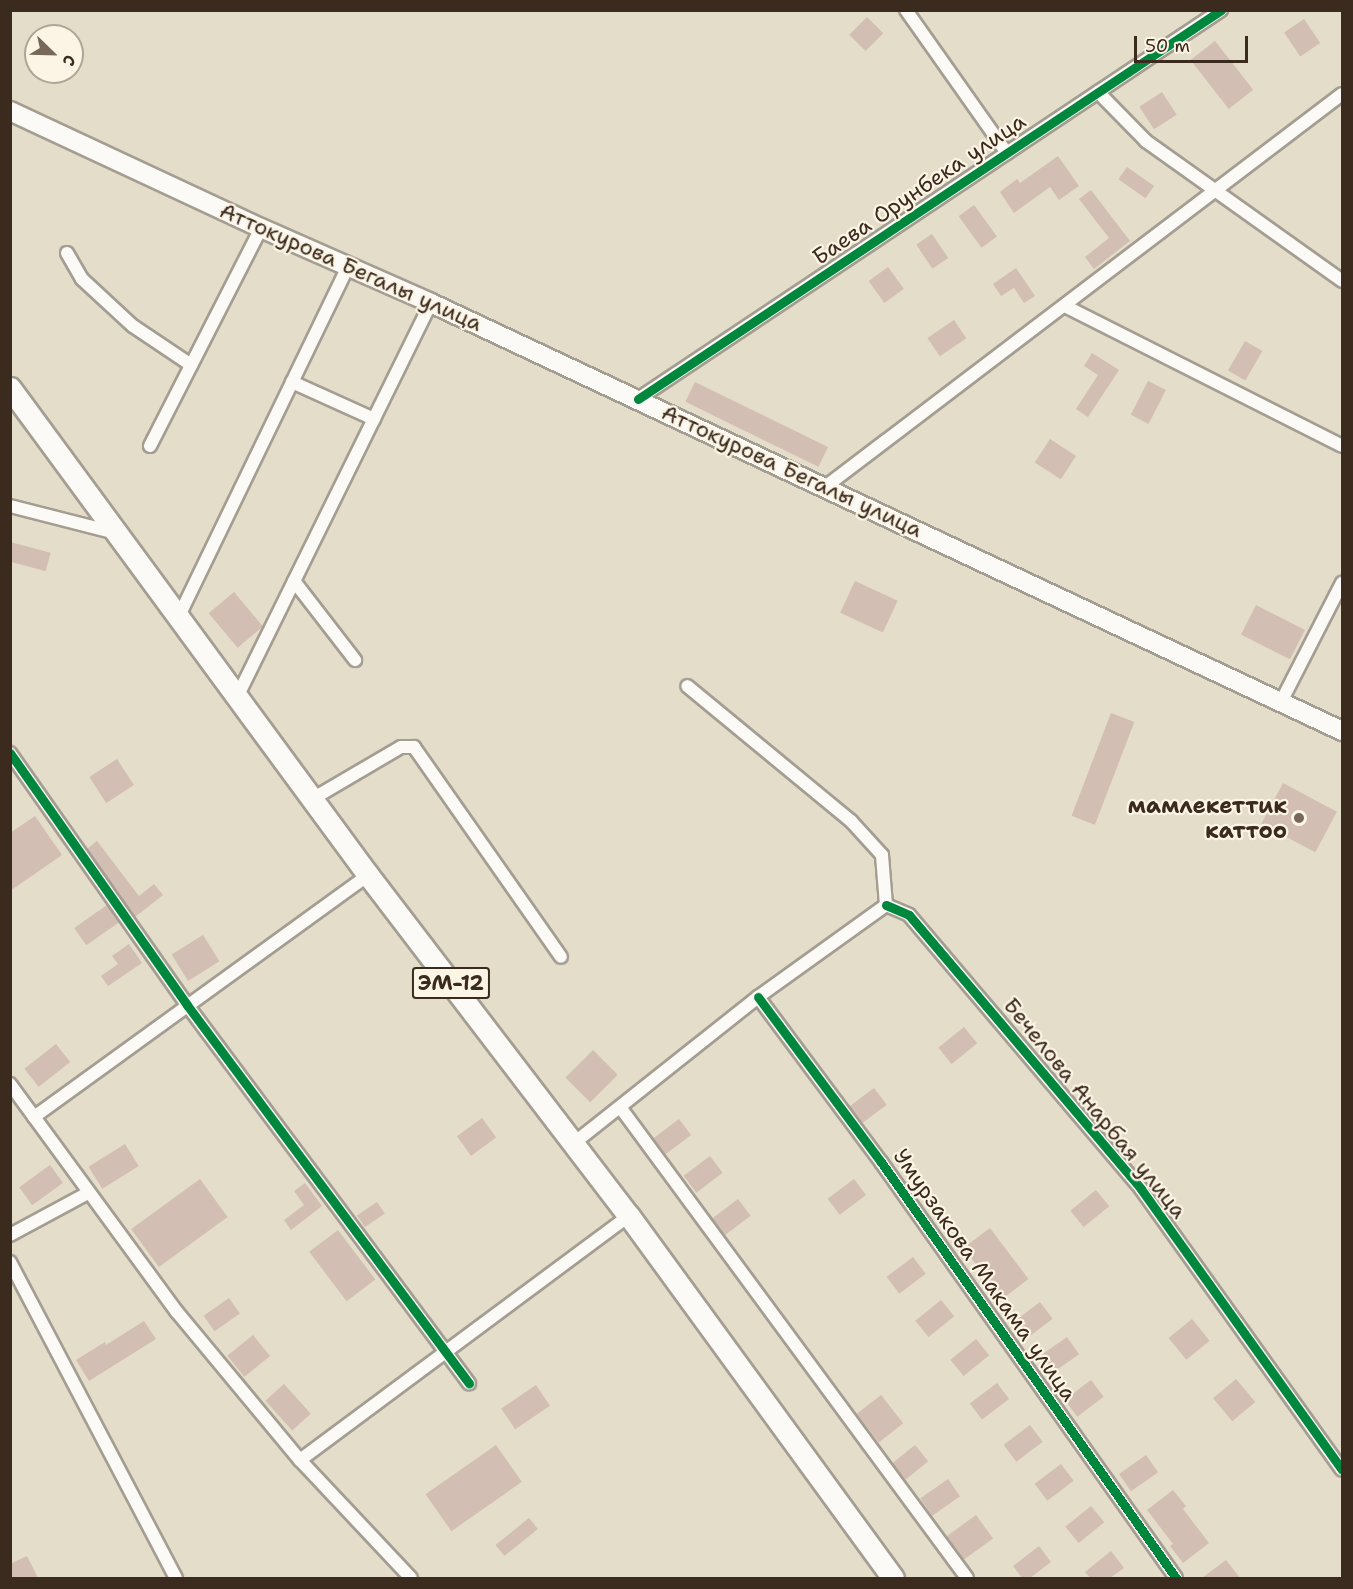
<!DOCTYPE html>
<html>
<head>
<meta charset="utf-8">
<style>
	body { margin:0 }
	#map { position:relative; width:1353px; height:1589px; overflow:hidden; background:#e4ddca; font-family:"Shantell Sans",sans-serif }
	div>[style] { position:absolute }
	.building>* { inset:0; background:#d2beb2; transform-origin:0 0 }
	.roads { filter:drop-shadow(2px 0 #a49d91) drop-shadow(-2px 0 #a49d91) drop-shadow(0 2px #a49d91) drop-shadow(0 -2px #a49d91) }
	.minor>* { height:12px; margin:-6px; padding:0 6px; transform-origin:6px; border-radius:6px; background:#fbfaf7 }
	.secondary>* { height:18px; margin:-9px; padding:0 9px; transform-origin:9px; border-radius:9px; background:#fbfaf7 }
	.trunk>* { height:21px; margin:-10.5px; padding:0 10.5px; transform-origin:10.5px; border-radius:10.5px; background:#fbfaf7 }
	.cycleway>* { height:9px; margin:-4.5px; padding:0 4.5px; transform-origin:4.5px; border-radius:4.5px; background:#00873e }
	.dots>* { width:16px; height:16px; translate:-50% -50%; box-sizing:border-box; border:3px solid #fcf5e5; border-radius:50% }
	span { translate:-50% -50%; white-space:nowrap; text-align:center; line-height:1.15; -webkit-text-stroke:4.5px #fcf5e5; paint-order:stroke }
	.shield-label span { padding:2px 4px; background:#fcf5e5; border:2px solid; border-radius:4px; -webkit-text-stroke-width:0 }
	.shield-label { font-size:21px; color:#3b2a1e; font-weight:700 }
	.street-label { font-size:22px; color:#3b2a1e }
	.poi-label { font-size:22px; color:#3b2a1e; font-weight:700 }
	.right { translate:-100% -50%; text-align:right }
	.frame { position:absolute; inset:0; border:12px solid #3b2a1e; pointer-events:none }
	.north { position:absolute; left:24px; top:24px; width:60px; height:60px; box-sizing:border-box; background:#fcf5e5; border:2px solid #afa495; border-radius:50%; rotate:113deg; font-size:16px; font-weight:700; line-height:24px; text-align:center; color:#3b2a1e }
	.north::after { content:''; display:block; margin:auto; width:21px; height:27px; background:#76695a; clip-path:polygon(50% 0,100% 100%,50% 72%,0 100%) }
	.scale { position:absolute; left:1134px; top:36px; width:114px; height:27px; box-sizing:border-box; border:3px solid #3b2a1e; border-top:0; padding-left:8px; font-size:18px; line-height:21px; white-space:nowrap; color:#3b2a1e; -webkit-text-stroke:4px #fcf5e5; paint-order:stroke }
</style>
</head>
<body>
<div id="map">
	<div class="building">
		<i style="left:867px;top:17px;width:23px;height:25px;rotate:45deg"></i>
		<i style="left:1304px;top:19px;width:29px;height:24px;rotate:56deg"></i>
		<i style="left:1215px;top:41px;width:62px;height:31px;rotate:52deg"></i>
		<i style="left:1162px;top:92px;width:27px;height:27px;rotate:57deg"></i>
		<i style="clip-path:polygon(1058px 156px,1079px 186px,1059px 200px,1050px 187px,1014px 213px,1000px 192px,1017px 179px,1020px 183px)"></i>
		<i style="left:1127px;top:167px;width:33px;height:15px;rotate:35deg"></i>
		<i style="clip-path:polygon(1091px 190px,1130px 241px,1094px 269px,1085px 257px,1109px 238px,1079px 199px)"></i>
		<i style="left:974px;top:205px;width:39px;height:19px;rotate:54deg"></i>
		<i style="left:932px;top:234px;width:29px;height:19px;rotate:56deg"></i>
		<i style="left:888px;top:267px;width:27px;height:24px;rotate:54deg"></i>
		<i style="clip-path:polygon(1016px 268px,1035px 296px,1024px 303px,1014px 288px,1001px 296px,993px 284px)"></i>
		<i style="left:954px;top:320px;width:22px;height:32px;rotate:56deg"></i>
		<i style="left:1245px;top:341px;width:20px;height:34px;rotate:30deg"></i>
		<i style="clip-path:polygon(1092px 353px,1119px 370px,1088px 417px,1076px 409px,1098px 375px,1084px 366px)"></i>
		<i style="left:1148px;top:381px;width:20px;height:38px;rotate:27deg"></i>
		<i style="left:695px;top:382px;width:148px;height:22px;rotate:26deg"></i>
		<i style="left:1050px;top:439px;width:31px;height:28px;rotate:33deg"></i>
		<i style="left:10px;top:542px;width:42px;height:19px;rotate:15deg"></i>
		<i style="left:855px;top:581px;width:47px;height:35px;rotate:25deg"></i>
		<i style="left:234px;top:592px;width:45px;height:33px;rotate:50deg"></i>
		<i style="left:1256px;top:605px;width:55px;height:33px;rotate:27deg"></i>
		<i style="left:1111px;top:713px;width:25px;height:110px;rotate:21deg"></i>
		<i style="left:117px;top:759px;width:31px;height:33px;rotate:57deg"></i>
		<i style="left:1283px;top:783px;width:61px;height:46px;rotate:28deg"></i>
		<i style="clip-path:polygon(35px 816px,62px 855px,10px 891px,10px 833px)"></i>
		<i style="clip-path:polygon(97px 841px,139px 896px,154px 884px,163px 895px,135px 917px,87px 849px)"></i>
		<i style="left:107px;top:905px;width:21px;height:40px;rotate:55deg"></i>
		<i style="left:203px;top:935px;width:31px;height:37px;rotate:58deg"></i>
		<i style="clip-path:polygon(129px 944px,142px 963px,108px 986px,101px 976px,118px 964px,112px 956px)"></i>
		<i style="left:964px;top:1027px;width:21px;height:33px;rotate:51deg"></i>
		<i style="left:56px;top:1044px;width:23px;height:40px;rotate:52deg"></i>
		<i style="left:593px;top:1050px;width:35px;height:39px;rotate:45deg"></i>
		<i style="left:874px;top:1088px;width:21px;height:30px;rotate:53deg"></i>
		<i style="left:482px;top:1118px;width:24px;height:31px;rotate:54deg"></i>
		<i style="left:679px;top:1119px;width:20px;height:32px;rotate:53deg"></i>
		<i style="left:125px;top:1144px;width:26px;height:43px;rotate:58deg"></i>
		<i style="left:710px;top:1156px;width:21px;height:33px;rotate:53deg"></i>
		<i style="left:50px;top:1165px;width:22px;height:38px;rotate:54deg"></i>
		<i style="left:200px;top:1179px;width:47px;height:85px;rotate:54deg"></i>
		<i style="left:854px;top:1179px;width:20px;height:33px;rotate:53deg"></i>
		<i style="clip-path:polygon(305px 1183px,322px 1206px,291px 1230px,284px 1220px,304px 1205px,294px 1191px)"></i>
		<i style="left:1096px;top:1190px;width:21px;height:33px;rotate:51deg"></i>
		<i style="left:738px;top:1199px;width:21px;height:32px;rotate:53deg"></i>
		<i style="left:377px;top:1202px;width:14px;height:24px;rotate:56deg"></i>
		<i style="left:990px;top:1228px;width:64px;height:33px;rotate:53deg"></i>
		<i style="left:338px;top:1230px;width:62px;height:36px;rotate:53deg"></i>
		<i style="left:913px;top:1257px;width:21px;height:33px;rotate:53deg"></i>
		<i style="left:229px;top:1298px;width:19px;height:31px;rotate:55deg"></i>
		<i style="left:941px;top:1300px;width:21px;height:33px;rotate:51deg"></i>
		<i style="left:1040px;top:1302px;width:21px;height:33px;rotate:53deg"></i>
		<i style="left:1192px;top:1319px;width:28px;height:30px;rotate:51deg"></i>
		<i style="clip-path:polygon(144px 1321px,156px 1339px,89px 1381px,76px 1360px,105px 1342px,106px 1345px)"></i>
		<i style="left:253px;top:1335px;width:27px;height:33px;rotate:51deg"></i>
		<i style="left:1067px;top:1337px;width:21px;height:33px;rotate:55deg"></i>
		<i style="left:976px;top:1339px;width:21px;height:33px;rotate:51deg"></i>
		<i style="left:1236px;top:1379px;width:30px;height:30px;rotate:50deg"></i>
		<i style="left:1091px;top:1380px;width:21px;height:33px;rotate:53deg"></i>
		<i style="left:997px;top:1383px;width:20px;height:34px;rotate:53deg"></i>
		<i style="left:284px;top:1384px;width:40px;height:25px;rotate:48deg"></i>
		<i style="left:536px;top:1385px;width:25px;height:42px;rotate:56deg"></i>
		<i style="left:881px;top:1395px;width:36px;height:31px;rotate:52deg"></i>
		<i style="left:1030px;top:1425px;width:21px;height:33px;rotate:53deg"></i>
		<i style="left:496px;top:1445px;width:45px;height:86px;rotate:55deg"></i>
		<i style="left:915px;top:1445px;width:21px;height:29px;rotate:51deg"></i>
		<i style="left:1146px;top:1455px;width:21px;height:33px;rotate:55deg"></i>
		<i style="left:1061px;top:1464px;width:21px;height:33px;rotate:53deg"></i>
		<i style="left:948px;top:1479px;width:21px;height:34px;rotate:55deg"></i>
		<i style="clip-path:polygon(1173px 1490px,1186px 1506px,1183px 1509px,1209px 1543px,1183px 1563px,1170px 1546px,1173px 1544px,1147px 1510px)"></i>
		<i style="left:1091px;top:1506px;width:21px;height:33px;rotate:51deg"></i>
		<i style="left:976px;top:1515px;width:29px;height:36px;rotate:54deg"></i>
		<i style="left:529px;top:1518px;width:14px;height:43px;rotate:51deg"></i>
		<i style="clip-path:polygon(1039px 1546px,1051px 1562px,1030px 1578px,1022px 1578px,1013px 1566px)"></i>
		<i style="clip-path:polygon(1111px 1551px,1124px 1568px,1110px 1578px,1090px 1578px,1085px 1572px)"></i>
		<i style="clip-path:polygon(27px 1556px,38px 1578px,10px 1578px,10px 1564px)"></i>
		<i style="clip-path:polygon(1226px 1560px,1240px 1578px,1202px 1578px)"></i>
	</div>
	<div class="roads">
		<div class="minor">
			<i style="left:906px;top:10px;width:175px;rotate:54.8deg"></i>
			<i style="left:1098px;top:92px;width:69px;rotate:45.6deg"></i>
			<i style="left:1146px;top:141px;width:241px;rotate:35.5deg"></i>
			<i style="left:67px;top:253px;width:30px;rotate:60deg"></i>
			<i style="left:82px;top:279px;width:69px;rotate:42.7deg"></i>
			<i style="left:133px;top:326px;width:70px;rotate:33.9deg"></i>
			<i style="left:1065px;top:306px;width:310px;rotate:26.8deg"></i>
			<i style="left:292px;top:382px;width:90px;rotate:24.3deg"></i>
			<i style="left:638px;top:399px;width:701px;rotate:-33.71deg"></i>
			<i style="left:150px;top:446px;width:245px;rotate:-63deg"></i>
			<i style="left:825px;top:487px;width:649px;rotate:-37.24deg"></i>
			<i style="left:10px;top:506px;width:109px;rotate:14.3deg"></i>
			<i style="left:294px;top:581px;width:100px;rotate:52.3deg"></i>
			<i style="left:179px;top:616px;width:389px;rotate:-64.2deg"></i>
			<i style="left:238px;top:695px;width:437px;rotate:-63.8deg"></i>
			<i style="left:1281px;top:702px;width:134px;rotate:-62.9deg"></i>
			<i style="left:10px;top:753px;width:308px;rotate:54.9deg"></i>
			<i style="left:187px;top:1005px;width:472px;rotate:53.3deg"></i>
			<i style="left:314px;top:798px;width:101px;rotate:-30.4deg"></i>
			<i style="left:401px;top:747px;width:13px"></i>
			<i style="left:414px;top:747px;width:256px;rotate:55deg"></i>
			<i style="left:886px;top:905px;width:25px;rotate:23deg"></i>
			<i style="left:909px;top:915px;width:359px;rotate:49.7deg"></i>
			<i style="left:1141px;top:1189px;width:345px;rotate:54.4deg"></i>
			<i style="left:758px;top:997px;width:206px;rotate:53.3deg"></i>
			<i style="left:881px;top:1162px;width:510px;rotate:54.66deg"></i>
			<i style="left:10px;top:1084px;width:283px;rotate:53.8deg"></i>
			<i style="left:177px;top:1312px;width:192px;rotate:50.3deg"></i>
			<i style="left:300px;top:1460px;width:162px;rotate:46.8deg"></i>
			<i style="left:620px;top:1107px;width:585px;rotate:53.62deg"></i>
			<i style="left:34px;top:1117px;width:412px;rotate:-35.9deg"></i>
			<i style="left:574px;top:1143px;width:235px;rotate:-38.4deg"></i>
			<i style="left:758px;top:997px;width:158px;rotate:-35.7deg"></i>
			<i style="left:886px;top:905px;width:50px;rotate:-94.6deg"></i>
			<i style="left:882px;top:855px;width:46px;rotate:-132.4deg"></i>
			<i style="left:851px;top:821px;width:212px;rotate:-140.5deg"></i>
			<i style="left:10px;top:1235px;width:89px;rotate:-28.3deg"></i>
			<i style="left:10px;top:1262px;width:357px;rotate:62.3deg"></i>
			<i style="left:300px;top:1460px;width:410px;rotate:-36.6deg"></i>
		</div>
		<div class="secondary">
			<i style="left:10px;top:111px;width:277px;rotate:25deg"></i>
			<i style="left:261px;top:228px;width:186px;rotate:23.8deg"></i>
			<i style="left:431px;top:303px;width:1007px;rotate:25.16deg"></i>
		</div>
		<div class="trunk">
			<i style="left:10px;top:388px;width:604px;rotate:53.68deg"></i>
			<i style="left:368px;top:875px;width:429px;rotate:52.6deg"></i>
			<i style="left:629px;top:1216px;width:448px;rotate:53.9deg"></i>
		</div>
	</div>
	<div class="cycleway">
		<i style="left:638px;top:399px;width:701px;rotate:-33.71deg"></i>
		<i style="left:10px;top:753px;width:308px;rotate:54.9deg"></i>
		<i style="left:187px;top:1005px;width:472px;rotate:53.3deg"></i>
		<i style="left:886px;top:905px;width:25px;rotate:23deg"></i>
		<i style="left:909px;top:915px;width:359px;rotate:49.7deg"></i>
		<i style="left:1141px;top:1189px;width:345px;rotate:54.4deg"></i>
		<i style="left:758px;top:997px;width:206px;rotate:53.3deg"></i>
		<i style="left:881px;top:1162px;width:510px;rotate:54.66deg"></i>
	</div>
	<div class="dots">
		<i style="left:1299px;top:818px;background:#76695a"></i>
	</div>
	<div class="shield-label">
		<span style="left:451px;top:983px">ЭМ-12</span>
	</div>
	<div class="street-label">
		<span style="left:919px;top:189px;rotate:-34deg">Баева Орунбека улица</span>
		<span style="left:351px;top:267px;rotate:24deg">Аттокурова Бегалы улица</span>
		<span style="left:792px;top:471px;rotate:25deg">Аттокурова Бегалы улица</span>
		<span style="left:1095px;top:1108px;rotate:51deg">Бечелова Анарбая улица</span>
		<span style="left:985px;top:1275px;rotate:55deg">Умурзакова Макама улица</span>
	</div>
	<div class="poi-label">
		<span class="right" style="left:1287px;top:818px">мамлекеттик<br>каттоо</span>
	</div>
	<div class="frame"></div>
	<div class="north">С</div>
	<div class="scale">50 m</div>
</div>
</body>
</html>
